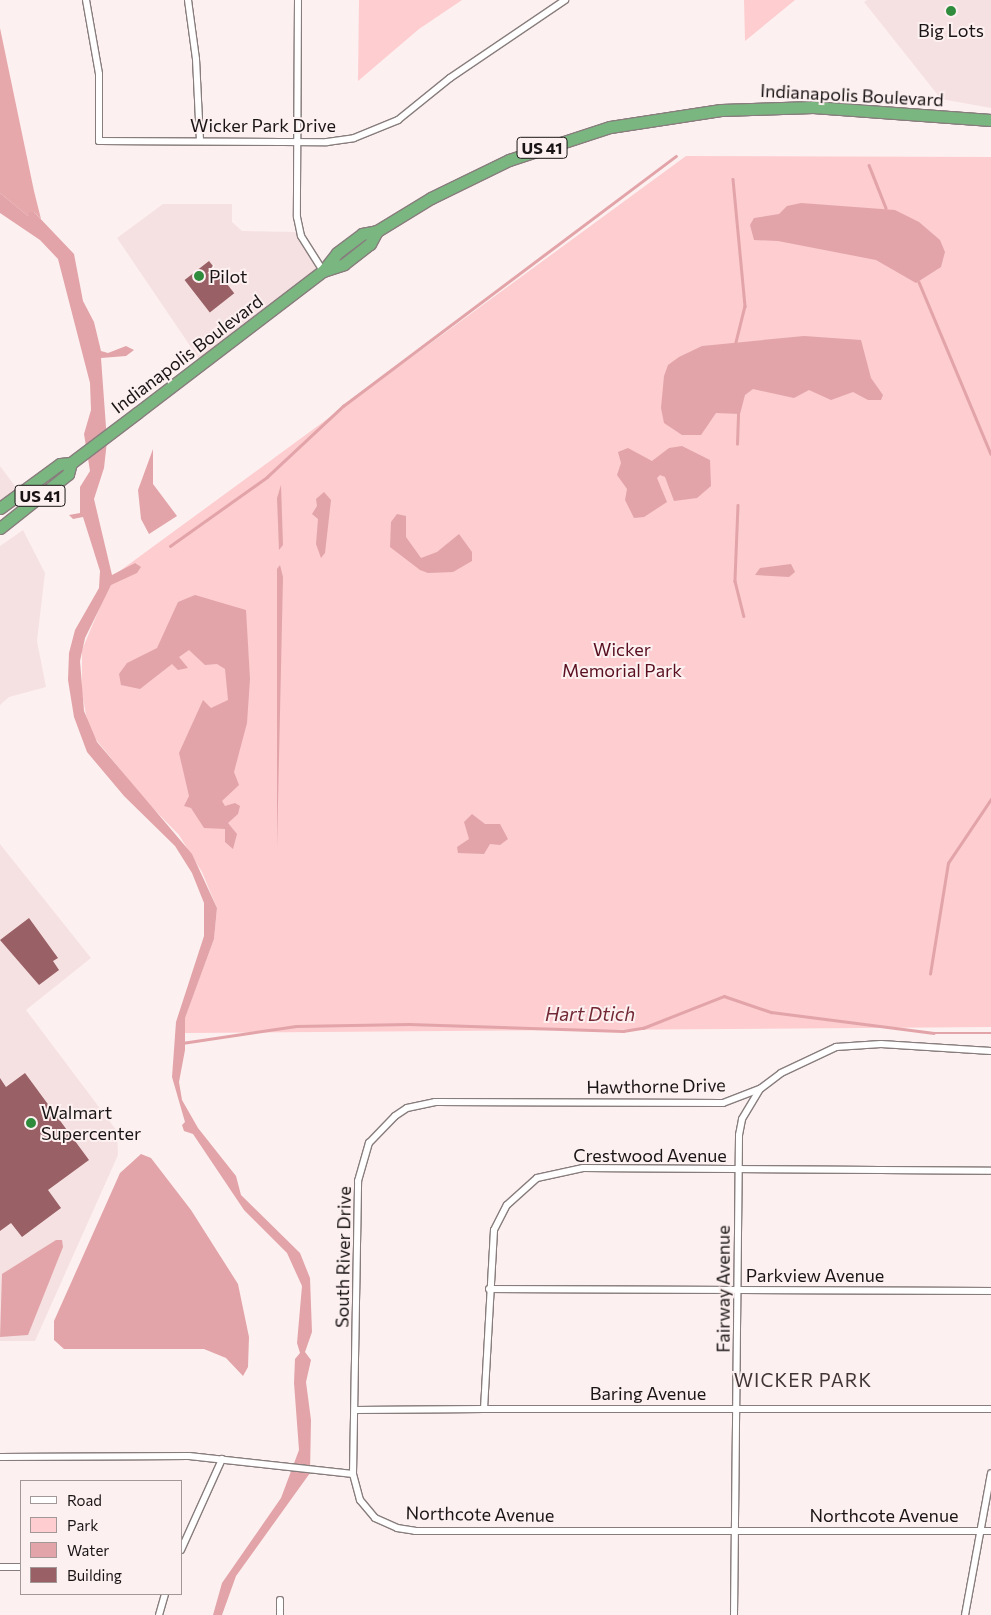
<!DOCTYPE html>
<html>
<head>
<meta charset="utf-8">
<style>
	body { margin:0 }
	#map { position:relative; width:991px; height:1615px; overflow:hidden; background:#fdf0f0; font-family:Commissioner,sans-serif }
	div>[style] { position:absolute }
	.built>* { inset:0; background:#f6e1e2 }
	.green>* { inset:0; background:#fdcdd0 }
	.forest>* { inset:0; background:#e7a8ac }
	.water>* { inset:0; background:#e2a4a8 }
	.stream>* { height:2.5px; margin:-1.25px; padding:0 1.25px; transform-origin:1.25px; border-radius:1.25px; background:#e2a4a8 }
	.building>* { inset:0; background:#996166; transform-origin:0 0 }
	.roads { filter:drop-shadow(1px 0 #887d7d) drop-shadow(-1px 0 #887d7d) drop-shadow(0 1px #887d7d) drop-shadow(0 -1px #887d7d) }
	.minor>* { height:6px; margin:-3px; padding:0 3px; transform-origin:3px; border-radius:3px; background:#fff }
	.trunk>* { height:11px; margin:-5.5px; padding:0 5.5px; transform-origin:5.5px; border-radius:5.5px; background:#7ab780 }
	.dots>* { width:14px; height:14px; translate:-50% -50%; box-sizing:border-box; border:2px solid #fdf0f0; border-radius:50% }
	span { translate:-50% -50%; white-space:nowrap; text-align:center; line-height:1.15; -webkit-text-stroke:4px #fdf0f0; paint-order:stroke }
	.shield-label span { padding:1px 4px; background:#fdf0f0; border:1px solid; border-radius:4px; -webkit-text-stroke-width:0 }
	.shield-label { font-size:16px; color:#191415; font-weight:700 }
	.poi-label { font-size:18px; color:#191415 }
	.left { translate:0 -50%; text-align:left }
	.street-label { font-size:18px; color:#191415 }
	.park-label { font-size:18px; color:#580f1f }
	.water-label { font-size:19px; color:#732934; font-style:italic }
	.neighbourhood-label { font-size:19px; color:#423738; letter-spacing:1px }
	.legend { position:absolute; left:20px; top:1480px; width:162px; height:115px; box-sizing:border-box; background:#fdf0f0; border:1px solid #a29898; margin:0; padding:6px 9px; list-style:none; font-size:15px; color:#191415 }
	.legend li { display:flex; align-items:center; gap:10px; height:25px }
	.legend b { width:25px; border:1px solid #a29898 }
</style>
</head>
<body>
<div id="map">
	<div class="built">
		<i style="clip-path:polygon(867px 0,991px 0,991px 108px,941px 99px,864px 2px)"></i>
		<i style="clip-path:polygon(163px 204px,232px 204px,232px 222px,242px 231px,296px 232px,319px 271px,201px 362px,117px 238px)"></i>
		<i style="clip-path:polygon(0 466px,18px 490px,0 503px)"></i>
		<i style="clip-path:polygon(23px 530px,45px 573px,37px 641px,46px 687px,9px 697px,0 705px,0 546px)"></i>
		<i style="clip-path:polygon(0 844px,91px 958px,26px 1010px,117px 1131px,118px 1155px,35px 1341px,0 1341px)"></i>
	</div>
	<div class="green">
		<i style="clip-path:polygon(359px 0,462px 0,419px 29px,358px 81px)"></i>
		<i style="clip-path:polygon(744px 0,795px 0,745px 41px)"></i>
		<i style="clip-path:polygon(686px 156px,991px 157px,991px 1027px,184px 1033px,185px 1017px,214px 939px,217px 908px,202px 872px,179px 835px,145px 800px,89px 731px,82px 693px,82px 650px,113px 576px)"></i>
	</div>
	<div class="forest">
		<i style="clip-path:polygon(0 28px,34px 191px,41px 219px,34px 212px,28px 216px,0 193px)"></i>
	</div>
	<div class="water">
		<i style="clip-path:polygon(0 193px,28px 216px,29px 212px,34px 212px,74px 254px,83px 301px,94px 322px,101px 351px,108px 353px,126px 346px,134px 350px,126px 356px,101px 358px,107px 441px,104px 468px,94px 499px,112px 575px,135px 563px,141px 567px,137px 573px,111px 585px,85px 638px,80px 661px,84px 711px,97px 742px,192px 854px,217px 908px,214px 939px,185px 1018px,185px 1050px,179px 1082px,182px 1100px,198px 1128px,236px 1176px,241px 1195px,300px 1253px,310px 1278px,312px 1332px,305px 1352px,311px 1360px,306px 1382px,311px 1420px,310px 1473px,236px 1576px,222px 1615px,213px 1615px,222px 1583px,281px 1498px,299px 1450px,294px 1383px,295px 1359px,300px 1353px,297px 1343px,302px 1286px,287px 1253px,244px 1210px,193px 1134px,184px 1131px,182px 1125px,185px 1122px,172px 1077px,176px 1022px,204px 936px,204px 903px,192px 873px,175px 846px,124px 796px,87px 752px,74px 717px,68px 680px,69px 653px,75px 630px,99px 588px,100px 571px,83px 517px,73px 519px,69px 515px,80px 513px,80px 487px,90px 471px,84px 434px,91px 410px,90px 383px,58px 259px,40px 240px,0 213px)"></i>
		<i style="clip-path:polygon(801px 203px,895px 210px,919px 222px,940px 240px,945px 252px,941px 267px,916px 283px,876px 260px,778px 241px,754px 240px,750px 225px,754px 218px,779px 214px,787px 206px)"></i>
		<i style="clip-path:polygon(804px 336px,861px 340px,871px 378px,883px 395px,881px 400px,868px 400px,853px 392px,831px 400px,809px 390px,794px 398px,753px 389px,745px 395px,740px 414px,716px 413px,701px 435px,682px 435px,664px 423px,661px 408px,664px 376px,668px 365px,679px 357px,702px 346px)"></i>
		<i style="clip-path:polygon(682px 446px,710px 460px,711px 486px,697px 498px,674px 501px,665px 477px,660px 475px,657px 478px,667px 502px,644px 517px,634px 518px,625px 500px,627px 489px,617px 475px,621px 463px,618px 452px,628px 448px,652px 461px,669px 448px)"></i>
		<i style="clip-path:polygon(153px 449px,153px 484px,177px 516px,149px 534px,141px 519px,138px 490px)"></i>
		<i style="clip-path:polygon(281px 485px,283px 545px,279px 550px,277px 498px)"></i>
		<i style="clip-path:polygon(324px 492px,331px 500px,325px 553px,321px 558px,316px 544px,318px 519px,312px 514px,317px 506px,316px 499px)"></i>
		<i style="clip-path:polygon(397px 514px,406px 516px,406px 537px,421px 558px,437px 552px,459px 534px,472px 552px,472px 561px,453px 572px,428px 573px,420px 570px,390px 547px,391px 522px)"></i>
		<i style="clip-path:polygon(791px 564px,795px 572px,789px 577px,755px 575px,760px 568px)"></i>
		<i style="clip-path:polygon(280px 565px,283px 577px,277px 848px,277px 569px)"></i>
		<i style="clip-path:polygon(195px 595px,246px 610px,250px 679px,247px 723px,234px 772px,239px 785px,222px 801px,225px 806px,235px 803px,240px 806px,238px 814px,228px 823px,237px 834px,233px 849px,225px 842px,225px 829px,204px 828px,191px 808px,184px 806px,189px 796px,179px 753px,203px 700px,211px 708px,228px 700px,225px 669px,217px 664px,205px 665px,189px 650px,179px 657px,188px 668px,178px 670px,172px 664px,140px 689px,121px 685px,119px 674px,127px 663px,157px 648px,178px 602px)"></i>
		<i style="clip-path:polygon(472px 814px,485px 824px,500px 824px,508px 839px,500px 845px,490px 844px,484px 854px,458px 853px,457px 847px,469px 839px,464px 822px)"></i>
		<i style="clip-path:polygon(141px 1154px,151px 1158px,191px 1210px,238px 1284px,249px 1337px,248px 1367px,243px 1376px,226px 1358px,204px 1349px,64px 1349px,54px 1340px,54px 1321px,120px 1173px)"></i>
		<i style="clip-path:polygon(56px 1240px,62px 1240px,63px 1247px,28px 1335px,0 1337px,2px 1274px)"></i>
	</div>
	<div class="stream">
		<i style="left:869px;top:165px;width:46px;rotate:68.4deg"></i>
		<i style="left:733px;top:179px;width:128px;rotate:84.6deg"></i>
		<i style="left:745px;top:306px;width:37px;rotate:104deg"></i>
		<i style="left:919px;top:282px;width:186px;rotate:67.3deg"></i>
		<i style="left:737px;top:444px;width:30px;rotate:-88deg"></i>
		<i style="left:738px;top:505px;width:76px;rotate:92.3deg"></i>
		<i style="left:735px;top:581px;width:36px;rotate:76deg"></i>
		<i style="left:170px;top:546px;width:119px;rotate:-35.4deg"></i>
		<i style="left:267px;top:477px;width:104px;rotate:-43.1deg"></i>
		<i style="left:343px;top:406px;width:416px;rotate:-36.9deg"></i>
		<i style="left:930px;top:974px;width:112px;rotate:-80.8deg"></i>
		<i style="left:948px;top:863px;width:77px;rotate:-56.1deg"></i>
		<i style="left:182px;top:1043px;width:115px;rotate:-8.5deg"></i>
		<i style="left:296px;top:1026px;width:113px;rotate:-1deg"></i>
		<i style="left:409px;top:1024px;width:214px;rotate:1.9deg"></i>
		<i style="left:623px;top:1031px;width:20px;rotate:-9deg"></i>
		<i style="left:643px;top:1028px;width:87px;rotate:-21.6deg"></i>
		<i style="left:724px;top:996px;width:50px;rotate:18.8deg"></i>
		<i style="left:771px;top:1012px;width:164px;rotate:7.3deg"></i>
		<i style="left:934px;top:1033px;width:57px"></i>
	</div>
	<div class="building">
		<i style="left:209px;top:261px;width:41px;height:31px;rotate:52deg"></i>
		<i style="clip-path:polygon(29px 918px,58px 958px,53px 961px,59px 970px,39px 985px,0 940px)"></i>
		<i style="clip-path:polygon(25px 1073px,89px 1160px,48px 1190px,61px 1208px,22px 1237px,11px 1223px,0 1231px,0 1078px,6px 1087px)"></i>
	</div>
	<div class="roads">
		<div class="minor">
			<i style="left:86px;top:0;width:75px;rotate:80deg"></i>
			<i style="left:99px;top:74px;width:67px;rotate:90deg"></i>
			<i style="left:99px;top:141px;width:228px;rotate:0.3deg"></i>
			<i style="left:327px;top:142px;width:27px;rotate:-8deg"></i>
			<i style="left:354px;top:138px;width:48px;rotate:-22.2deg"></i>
			<i style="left:398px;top:120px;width:67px;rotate:-38.9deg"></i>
			<i style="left:450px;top:78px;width:139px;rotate:-34.1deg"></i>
			<i style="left:188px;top:0;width:60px;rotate:82.3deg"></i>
			<i style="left:196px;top:59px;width:82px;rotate:87.2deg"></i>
			<i style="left:298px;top:0;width:217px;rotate:90.3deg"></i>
			<i style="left:297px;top:217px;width:19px;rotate:78deg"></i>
			<i style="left:301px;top:236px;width:41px;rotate:57.8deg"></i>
			<i style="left:489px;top:1289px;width:502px;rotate:0.23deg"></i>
			<i style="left:484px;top:1409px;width:507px"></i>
			<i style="left:356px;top:1410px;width:128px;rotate:-0.4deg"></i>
			<i style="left:484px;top:1409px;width:179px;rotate:-86.8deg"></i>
			<i style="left:494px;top:1230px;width:28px;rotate:-63deg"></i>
			<i style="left:507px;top:1205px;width:40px;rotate:-42deg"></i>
			<i style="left:537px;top:1178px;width:47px;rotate:-12.3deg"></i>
			<i style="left:583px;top:1168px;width:408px;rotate:0.4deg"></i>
			<i style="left:0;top:1457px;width:189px;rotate:-0.3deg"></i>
			<i style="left:189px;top:1456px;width:165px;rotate:6.3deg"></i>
			<i style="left:353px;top:1474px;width:27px;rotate:75deg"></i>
			<i style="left:360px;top:1500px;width:23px;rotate:50deg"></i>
			<i style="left:375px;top:1518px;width:24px;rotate:24deg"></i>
			<i style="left:397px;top:1528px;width:18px;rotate:9deg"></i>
			<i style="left:415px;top:1531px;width:576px"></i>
			<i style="left:353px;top:1474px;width:293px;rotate:-89deg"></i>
			<i style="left:358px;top:1181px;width:40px;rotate:-74deg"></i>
			<i style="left:369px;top:1143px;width:37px;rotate:-46deg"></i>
			<i style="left:395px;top:1116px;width:14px;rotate:-34deg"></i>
			<i style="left:407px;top:1108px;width:29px;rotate:-12deg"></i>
			<i style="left:435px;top:1102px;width:288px;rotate:0.2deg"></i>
			<i style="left:723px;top:1103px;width:40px;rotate:-21deg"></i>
			<i style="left:760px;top:1089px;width:26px;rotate:-37deg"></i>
			<i style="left:781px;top:1073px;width:61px;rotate:-25.3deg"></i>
			<i style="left:836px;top:1047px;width:45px;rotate:-3.8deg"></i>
			<i style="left:881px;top:1044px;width:110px;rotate:3.6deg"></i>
			<i style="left:181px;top:1550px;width:100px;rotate:-65.7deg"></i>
			<i style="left:0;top:1567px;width:21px"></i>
			<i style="left:280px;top:1600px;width:15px;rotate:90deg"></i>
			<i style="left:159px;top:1615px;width:22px;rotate:-74deg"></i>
			<i style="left:734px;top:1615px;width:480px;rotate:-89.4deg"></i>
			<i style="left:739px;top:1135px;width:16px;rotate:-79deg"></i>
			<i style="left:742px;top:1119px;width:35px;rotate:-59deg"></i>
			<i style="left:965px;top:1615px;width:144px;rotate:-79.6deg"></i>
		</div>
		<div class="trunk">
			<i style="left:323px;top:271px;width:22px;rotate:-18deg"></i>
			<i style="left:344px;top:264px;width:33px;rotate:-38deg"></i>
			<i style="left:370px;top:244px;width:15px;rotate:-62deg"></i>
			<i style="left:0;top:508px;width:74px;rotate:-36.3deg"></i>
			<i style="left:60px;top:464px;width:11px;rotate:-5deg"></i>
			<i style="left:71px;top:463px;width:83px;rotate:-37.1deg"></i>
			<i style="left:137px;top:413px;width:234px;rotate:-37.4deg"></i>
			<i style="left:323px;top:271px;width:23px;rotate:-52deg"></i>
			<i style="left:337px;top:253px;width:31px;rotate:-37deg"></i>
			<i style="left:362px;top:234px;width:15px;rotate:-11deg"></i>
			<i style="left:377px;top:231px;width:63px;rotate:-31.4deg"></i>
			<i style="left:431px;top:198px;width:87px;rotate:-26deg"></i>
			<i style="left:509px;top:160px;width:106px;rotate:-18.1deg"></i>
			<i style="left:610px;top:127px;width:112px;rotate:-8.7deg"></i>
			<i style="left:721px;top:110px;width:92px;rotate:-1.9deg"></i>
			<i style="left:813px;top:107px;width:178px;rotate:4.2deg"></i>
			<i style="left:0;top:528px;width:87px;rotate:-38.5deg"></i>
			<i style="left:68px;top:474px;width:11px;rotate:-75deg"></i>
		</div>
	</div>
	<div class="dots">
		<i style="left:951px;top:11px;background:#308c3d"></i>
		<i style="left:199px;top:276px;background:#308c3d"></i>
		<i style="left:31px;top:1123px;background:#308c3d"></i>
	</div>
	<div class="shield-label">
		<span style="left:542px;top:148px">US 41</span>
		<span style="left:40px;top:496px">US 41</span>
	</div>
	<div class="poi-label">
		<span style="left:951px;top:30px">Big Lots</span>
		<span class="left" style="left:209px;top:276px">Pilot</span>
		<span class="left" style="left:41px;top:1123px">Walmart<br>Supercenter</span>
	</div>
	<div class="street-label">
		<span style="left:852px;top:95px;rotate:3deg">Indianapolis Boulevard</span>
		<span style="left:263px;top:125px">Wicker Park Drive</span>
		<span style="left:187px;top:354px;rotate:-37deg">Indianapolis Boulevard</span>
		<span style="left:656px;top:1086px;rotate:-1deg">Hawthorne Drive</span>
		<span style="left:650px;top:1155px">Crestwood Avenue</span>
		<span style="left:343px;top:1257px;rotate:-89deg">South River Drive</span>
		<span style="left:815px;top:1275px">Parkview Avenue</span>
		<span style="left:723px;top:1289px;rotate:-90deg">Fairway Avenue</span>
		<span style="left:648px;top:1393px">Baring Avenue</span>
		<span style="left:480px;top:1514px;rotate:1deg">Northcote Avenue</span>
		<span style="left:884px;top:1515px">Northcote Avenue</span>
	</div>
	<div class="park-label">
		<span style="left:622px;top:660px">Wicker<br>Memorial Park</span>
	</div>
	<div class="water-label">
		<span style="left:590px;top:1014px">Hart Dtich</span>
	</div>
	<div class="neighbourhood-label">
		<span style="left:803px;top:1380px">WICKER PARK</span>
	</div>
	<ul class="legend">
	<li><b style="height:6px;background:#fff"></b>Road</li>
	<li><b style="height:14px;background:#fdcdd0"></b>Park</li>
	<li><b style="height:14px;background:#e2a4a8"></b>Water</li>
	<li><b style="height:14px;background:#996166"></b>Building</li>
	</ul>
</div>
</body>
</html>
